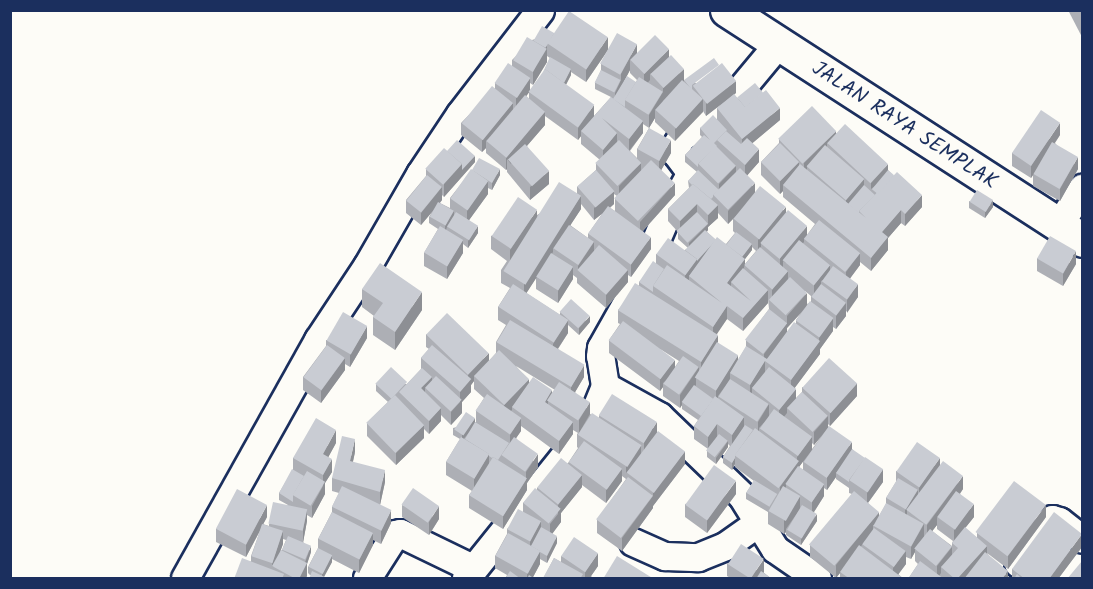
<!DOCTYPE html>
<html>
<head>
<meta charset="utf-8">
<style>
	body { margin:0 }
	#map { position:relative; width:1093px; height:589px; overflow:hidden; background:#fdfcf7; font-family:Kalam,sans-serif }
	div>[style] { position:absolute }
	.roads { filter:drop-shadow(2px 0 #1b2f5e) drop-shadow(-2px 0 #1b2f5e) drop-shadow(0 2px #1b2f5e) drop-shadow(0 -2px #1b2f5e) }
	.minor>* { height:27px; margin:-13.5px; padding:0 13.5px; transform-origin:13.5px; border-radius:13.5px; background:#fdfcf7 }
	.major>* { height:33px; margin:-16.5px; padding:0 16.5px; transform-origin:16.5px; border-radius:16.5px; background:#fdfcf7 }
	.wall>* { inset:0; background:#adafb5 }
	.shaded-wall>* { inset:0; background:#8d8f94 }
	.building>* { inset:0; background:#c9ccd3; transform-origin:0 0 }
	span { translate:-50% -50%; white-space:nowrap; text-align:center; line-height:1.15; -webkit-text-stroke:4.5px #fdfcf7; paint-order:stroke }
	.street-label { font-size:21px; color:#1b2f5e }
	.frame { position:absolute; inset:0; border:12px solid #1b2f5e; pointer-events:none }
</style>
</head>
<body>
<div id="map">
	<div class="roads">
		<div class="minor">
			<i style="left:1059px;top:225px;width:44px;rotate:-58.1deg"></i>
			<i style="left:605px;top:386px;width:62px;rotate:29.1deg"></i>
			<i style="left:659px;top:416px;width:115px;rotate:43.9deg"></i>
			<i style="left:742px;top:496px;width:62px;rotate:58.1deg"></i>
			<i style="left:775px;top:549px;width:51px;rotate:34.6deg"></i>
			<i style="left:633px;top:542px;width:35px;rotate:24deg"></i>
			<i style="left:665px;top:556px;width:33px;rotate:2deg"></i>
			<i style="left:698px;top:557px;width:29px;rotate:-22deg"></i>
			<i style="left:725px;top:546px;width:42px;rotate:-35.2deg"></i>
			<i style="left:1018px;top:563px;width:39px;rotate:-58deg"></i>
			<i style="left:1039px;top:530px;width:17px;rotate:-40deg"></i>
			<i style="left:1052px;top:519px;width:7px;rotate:16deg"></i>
			<i style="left:1059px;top:521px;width:29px;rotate:38deg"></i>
			<i style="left:185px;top:578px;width:273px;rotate:-60.8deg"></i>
			<i style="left:318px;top:340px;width:89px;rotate:-56.5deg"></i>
			<i style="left:367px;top:266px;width:106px;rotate:-60.1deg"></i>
			<i style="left:420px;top:174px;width:72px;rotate:-56.3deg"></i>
			<i style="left:460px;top:114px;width:131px;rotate:-52.4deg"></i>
			<i style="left:367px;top:578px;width:52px;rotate:-57.5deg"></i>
			<i style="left:395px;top:534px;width:5px;rotate:-11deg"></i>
			<i style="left:400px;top:533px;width:80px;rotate:25.9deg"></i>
			<i style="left:466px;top:578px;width:196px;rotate:-51.2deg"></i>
			<i style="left:589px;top:425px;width:42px;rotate:-67.7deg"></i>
			<i style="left:605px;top:386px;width:30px;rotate:-99deg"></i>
			<i style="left:600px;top:356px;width:8px;rotate:-83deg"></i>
			<i style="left:601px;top:348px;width:73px;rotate:-60.6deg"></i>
			<i style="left:637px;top:284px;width:69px;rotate:-66.8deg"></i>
			<i style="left:664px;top:221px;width:51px;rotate:-60.9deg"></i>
			<i style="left:689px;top:176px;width:7px;rotate:-98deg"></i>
			<i style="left:688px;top:169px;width:21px;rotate:-127deg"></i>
			<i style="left:675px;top:152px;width:8px;rotate:-76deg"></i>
			<i style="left:677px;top:144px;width:8px;rotate:-60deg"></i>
			<i style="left:681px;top:137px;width:29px;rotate:-31deg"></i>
			<i style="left:706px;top:122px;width:36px;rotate:-42deg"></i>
			<i style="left:733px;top:98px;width:70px;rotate:-50.2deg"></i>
		</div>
		<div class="major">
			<i style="left:727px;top:10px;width:423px;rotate:32.9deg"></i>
		</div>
	</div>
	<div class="wall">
		<i style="clip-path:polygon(1068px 10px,1083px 10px,1083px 39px)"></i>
		<i style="clip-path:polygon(evenodd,554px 33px,608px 50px,586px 82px,571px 72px,571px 75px,566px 85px,594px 116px,611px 97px,595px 89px,595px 83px,601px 70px,601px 64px,637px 53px,669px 57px,684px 82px,684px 80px,736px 93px,734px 94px,737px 98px,780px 120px,752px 143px,759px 162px,747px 175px,755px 192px,786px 212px,807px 235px,815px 224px,783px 197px,783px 191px,780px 194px,761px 175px,761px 162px,779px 143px,779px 139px,836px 133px,888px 170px,922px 207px,905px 226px,901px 223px,888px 238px,888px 250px,871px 271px,860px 262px,860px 265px,850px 278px,858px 297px,846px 312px,846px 316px,836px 329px,833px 327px,833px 331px,820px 349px,820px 354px,795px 387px,796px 398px,802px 392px,802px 387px,857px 396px,830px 426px,828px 424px,828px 426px,852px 449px,883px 482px,868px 503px,879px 516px,886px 504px,886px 498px,896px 482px,896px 471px,940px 465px,963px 489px,960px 494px,974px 517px,965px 528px,977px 538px,977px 533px,1046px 517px,1008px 569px,987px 553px,1008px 579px,908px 579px,918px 564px,915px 561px,915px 552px,911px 559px,906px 557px,906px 564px,898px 574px,904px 579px,840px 579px,840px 573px,836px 578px,810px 557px,810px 545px,852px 494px,849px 493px,849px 488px,836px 479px,836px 477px,827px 490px,824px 488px,824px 496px,814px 512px,817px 521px,801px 545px,786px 535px,786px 532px,784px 534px,768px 524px,768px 512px,746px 499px,746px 493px,754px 481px,735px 467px,735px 464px,732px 470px,723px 463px,723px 457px,730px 446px,728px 444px,728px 447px,716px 464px,707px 457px,707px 451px,708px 449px,694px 439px,694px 426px,698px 420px,682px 409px,682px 405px,680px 408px,663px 396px,663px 387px,660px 391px,609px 353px,609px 340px,620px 324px,618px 323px,618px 310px,639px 285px,639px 282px,656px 264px,656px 254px,685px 250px,688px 248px,678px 239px,678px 232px,668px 221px,668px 209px,689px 188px,688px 181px,697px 172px,685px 162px,685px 155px,702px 137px,700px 135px,700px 128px,717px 119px,717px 108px,725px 101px,706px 116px,703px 111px,675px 141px,655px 122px,655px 118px,649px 128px,671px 153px,661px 170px,675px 195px,643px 231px,651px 249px,631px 277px,628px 275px,628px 282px,606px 308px,577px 283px,577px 278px,573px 275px,573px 279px,558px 303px,536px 289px,536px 278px,526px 293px,560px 315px,560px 312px,590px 322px,579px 335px,568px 325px,568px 333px,558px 349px,584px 377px,575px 392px,590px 414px,599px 418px,599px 415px,657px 432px,685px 464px,653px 506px,653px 508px,622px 551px,597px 533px,597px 520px,626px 479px,622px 476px,622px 481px,606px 503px,582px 485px,582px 487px,561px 513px,561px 522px,552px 533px,557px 543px,547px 563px,540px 559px,540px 564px,533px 577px,535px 579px,505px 579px,507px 575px,495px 568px,495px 556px,507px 534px,507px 529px,523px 512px,523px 503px,537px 490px,537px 488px,568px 463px,578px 448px,577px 447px,577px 434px,578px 433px,573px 430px,573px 434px,559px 454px,521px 426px,521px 431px,516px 438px,538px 467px,527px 483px,527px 490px,503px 529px,469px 508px,469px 495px,472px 491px,446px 475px,446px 462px,460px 439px,453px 435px,453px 428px,476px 422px,476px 411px,484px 398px,474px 389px,474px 381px,471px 385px,471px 392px,462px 402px,462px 413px,451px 425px,441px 415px,441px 421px,429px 434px,424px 429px,424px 438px,396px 465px,367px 436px,367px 423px,388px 402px,376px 391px,376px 384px,407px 384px,421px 369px,421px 358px,429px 349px,426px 347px,426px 334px,489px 361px,496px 353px,496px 342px,506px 325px,498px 320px,498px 307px,510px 288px,501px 283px,501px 270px,507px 261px,491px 249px,491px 236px,537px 215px,577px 193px,577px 187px,596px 170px,596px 163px,600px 160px,581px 144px,581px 136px,578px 140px,545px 116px,545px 125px,527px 146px,549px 184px,530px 200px,507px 172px,507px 169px,506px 170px,486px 153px,486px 148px,482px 152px,461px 135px,461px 123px,495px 88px,495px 83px,512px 66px,512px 60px,532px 40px,554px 33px,547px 50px,547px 56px,550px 58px,543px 73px,529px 92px,529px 99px,526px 96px,530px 91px,530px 83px,533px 85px,547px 62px,547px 50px,554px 33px,630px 70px,630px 73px,637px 80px,636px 82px,624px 81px,630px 70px,554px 33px,643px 124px,649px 128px,637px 149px,637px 158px,630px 151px,643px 133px,643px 124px,554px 33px,614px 194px,617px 196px,615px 199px,615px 211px,610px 208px,614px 204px,614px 194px,554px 33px,581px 204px,594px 220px,602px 214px,588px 234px,588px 238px,570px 225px,581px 209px,581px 204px,554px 33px,718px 213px,728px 224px,733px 219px,733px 231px,735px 233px,726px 244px,716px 240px,707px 232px,708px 230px,708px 227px,718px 218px,718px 213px,554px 33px,752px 247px,756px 251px,745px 264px,745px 259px,752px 250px,752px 247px,554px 33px,805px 291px,811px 296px,811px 302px,807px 304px,805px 291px,554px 33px,768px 299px,769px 309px,746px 340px,746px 347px,738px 360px,718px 343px,716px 334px,727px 319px,743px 331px,768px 303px,768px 299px,554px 33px,801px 313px,796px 320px,796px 323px,787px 332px,787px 328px,801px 313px,554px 33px,660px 349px,679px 361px,675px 367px,660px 349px,554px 33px,516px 366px,555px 390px,552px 393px,529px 382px,516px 366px,554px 33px,821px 437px,812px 449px,812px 443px,814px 445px,821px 437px,554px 33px,803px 461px,803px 470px,799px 467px,803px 461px,554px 33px,937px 525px,937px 529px,953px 541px,952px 543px,952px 546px,932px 531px,937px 525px)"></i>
		<i style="clip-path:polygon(1060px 135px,1055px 143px,1078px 169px,1060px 201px,1033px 186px,1033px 175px,1031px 178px,1012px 166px,1012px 153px)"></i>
		<i style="clip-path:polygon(447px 151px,475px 162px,444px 197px,442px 195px,442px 200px,440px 203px,450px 208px,450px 198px,472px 170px,500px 175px,492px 190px,488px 188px,488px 194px,469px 220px,478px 233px,468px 248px,463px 244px,463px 253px,447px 279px,424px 266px,424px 253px,438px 229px,429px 223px,429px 217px,432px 212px,421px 225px,406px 213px,406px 200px,426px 176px,426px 169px)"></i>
		<i style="clip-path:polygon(969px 201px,993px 207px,985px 218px,969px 208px)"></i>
		<i style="clip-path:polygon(1037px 258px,1076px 264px,1063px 286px,1037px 271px)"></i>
		<i style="clip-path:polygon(362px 289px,422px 310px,395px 350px,373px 335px,373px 317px,374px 316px,362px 307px)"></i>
		<i style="clip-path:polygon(367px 338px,350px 367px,345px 364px,345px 370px,321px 403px,303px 390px,303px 377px,326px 346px,326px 340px)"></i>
		<i style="clip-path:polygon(evenodd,336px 443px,328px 457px,332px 472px,325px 483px,325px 494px,312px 518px,307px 515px,307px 521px,303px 542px,311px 552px,307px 564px,307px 576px,305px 579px,234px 579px,251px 561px,251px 556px,260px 531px,246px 557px,216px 542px,216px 529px,267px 517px,263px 524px,269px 526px,269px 524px,288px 505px,279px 500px,279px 493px,293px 470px,293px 458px,336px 443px,283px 539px,286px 540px,282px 550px,280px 551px,283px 544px,283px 539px)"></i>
		<i style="clip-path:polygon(355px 452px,353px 462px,385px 482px,380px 505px,391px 523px,381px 544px,373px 540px,373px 545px,359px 573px,332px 559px,332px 562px,324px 576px,310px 575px,308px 573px,308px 567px,318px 548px,318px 539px,332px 512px,332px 507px,339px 493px,332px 491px,332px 478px)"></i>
		<i style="clip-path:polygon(736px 494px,707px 533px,685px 517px,685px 504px)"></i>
		<i style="clip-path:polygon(402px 505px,439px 519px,429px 535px,402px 517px)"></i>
		<i style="clip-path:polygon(1082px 547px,1058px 579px,1012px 579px,1012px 569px)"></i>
		<i style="clip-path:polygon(561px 556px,598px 566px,591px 576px,594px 579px,543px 579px,554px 558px,561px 562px)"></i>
		<i style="clip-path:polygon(727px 563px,764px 572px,763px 572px,772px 579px,732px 579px,727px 576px)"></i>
	</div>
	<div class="shaded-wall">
		<i style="clip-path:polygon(608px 37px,608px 50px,586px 82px,586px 70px)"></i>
		<i style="clip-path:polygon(547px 44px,547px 62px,533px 85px,533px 72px,543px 50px)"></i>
		<i style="clip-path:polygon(637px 44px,637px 56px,630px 60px,630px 70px,615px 99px,615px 93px,621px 80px,621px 74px)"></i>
		<i style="clip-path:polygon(669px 49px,669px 62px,650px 74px,650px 80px,644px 87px,644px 74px)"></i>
		<i style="clip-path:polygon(571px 69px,571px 75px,563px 90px,563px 83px)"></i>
		<i style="clip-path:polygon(684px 69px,684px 82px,663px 101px,663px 88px)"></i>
		<i style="clip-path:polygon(530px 78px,530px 91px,516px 110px,516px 98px)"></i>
		<i style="clip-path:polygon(736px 81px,736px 93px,706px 116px,706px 103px)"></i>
		<i style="clip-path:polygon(663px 92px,663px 105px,655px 110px,655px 118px,649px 128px,649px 115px)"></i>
		<i style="clip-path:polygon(703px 99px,703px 112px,675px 141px,675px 129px)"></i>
		<i style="clip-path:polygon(513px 103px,513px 116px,486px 141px,486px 148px,482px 152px,482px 140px)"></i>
		<i style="clip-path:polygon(594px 105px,594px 118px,581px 131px,581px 136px,578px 140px,578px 128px)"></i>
		<i style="clip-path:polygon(780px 108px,780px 120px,742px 152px,742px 139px)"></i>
		<i style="clip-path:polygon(545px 112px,545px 125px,511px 164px,507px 159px,507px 169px,506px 170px,506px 158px)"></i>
		<i style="clip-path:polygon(643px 121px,643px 133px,629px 151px,629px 139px)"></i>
		<i style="clip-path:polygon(1060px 123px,1060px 135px,1031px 178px,1031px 166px)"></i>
		<i style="clip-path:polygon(836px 131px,836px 143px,827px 143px,827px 152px,807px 166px,807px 172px,804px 176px,804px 163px)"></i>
		<i style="clip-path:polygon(617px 133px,617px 146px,603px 163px,603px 150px)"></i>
		<i style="clip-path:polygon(671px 140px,671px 153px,659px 174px,659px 161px)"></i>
		<i style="clip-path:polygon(759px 149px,759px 162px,745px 178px,745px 165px)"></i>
		<i style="clip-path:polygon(475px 156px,475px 162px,444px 197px,444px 184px,462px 164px)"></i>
		<i style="clip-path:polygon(1078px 157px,1078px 169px,1060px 201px,1060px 189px)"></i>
		<i style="clip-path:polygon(799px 162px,799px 175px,783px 185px,783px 191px,780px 194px,780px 181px)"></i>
		<i style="clip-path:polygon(641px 163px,641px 175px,619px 198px,619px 186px)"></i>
		<i style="clip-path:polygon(888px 164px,888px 176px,871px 189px,871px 183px)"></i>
		<i style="clip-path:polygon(736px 166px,736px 179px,719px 197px,719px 184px)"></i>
		<i style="clip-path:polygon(500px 169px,500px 175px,492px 190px,492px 183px)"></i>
		<i style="clip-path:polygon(549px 171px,549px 184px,530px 200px,530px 187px)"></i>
		<i style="clip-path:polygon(864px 179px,864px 192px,846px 206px,846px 200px)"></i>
		<i style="clip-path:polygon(488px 181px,488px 194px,467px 223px,467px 210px)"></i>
		<i style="clip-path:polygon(675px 183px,675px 195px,640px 234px,640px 222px)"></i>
		<i style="clip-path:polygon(755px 183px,755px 196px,728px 224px,728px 211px)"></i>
		<i style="clip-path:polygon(442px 187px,442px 200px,421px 225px,421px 213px)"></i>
		<i style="clip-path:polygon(614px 191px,614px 204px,594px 220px,594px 208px)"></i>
		<i style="clip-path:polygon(922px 195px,922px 207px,905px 226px,905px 214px)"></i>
		<i style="clip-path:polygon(581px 196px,581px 209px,555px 249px,553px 248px,553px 252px,524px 297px,524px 284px)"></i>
		<i style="clip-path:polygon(993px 200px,993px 207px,985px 218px,985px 212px)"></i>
		<i style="clip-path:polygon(697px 204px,697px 217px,680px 234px,680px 221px)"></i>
		<i style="clip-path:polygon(718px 205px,718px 218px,708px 227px,708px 230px,689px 250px,689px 243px,708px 224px,708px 215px)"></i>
		<i style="clip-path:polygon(786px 207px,786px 220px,761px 243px,761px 249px,758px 252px,758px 240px)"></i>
		<i style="clip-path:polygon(537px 210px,537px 223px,510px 262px,510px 250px)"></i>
		<i style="clip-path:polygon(901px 210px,901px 223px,888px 238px,888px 250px,871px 271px,871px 258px,882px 232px)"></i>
		<i style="clip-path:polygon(454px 211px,454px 218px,447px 227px,445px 233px,445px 226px)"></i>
		<i style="clip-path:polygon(478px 226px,478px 233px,468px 248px,468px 241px)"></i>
		<i style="clip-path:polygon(807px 226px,807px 238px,804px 239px,804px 242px,786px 263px,783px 261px,783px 267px,780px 271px,780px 258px)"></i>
		<i style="clip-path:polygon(651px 237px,651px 249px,631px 277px,631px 264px)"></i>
		<i style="clip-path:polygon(463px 240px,463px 253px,447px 279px,447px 266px)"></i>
		<i style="clip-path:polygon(716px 241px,689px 276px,689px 282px,685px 288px,685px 275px,697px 259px)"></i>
		<i style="clip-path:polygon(594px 242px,594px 255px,578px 271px,578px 266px)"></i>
		<i style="clip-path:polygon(752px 244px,752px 250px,745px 259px,745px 267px,744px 265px,744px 273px,731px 282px,731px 290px,727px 283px,741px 258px)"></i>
		<i style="clip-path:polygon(1076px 251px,1076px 264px,1063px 286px,1063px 274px)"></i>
		<i style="clip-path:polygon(860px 253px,860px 265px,846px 284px,846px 272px)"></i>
		<i style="clip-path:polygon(830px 265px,830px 277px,821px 281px,821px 288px,814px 298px,814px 285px)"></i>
		<i style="clip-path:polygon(573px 267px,573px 279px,558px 303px,558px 290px)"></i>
		<i style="clip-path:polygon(628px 270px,628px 282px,606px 308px,606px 295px)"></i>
		<i style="clip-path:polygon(788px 271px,788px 284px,772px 303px,772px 290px)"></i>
		<i style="clip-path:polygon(858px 284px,858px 297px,847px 313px,847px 300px)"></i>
		<i style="clip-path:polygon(768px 290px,768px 303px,743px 331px,743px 318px)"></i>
		<i style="clip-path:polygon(422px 292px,422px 310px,395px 350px,395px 332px)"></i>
		<i style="clip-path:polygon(807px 293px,807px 306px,787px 328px,787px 335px,765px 361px,765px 373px,752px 388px,752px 395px,750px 398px,750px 385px,764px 362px,764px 354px,787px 323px,787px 316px)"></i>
		<i style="clip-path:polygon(846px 303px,846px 316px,836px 329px,836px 316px)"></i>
		<i style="clip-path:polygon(727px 306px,727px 319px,713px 340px,713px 327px)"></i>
		<i style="clip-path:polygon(590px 316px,590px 322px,579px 335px,579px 328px)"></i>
		<i style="clip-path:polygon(833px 318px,833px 331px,820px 349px,820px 354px,791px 393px,791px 380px,819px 342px,819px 337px)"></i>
		<i style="clip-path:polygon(568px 320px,568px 333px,553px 356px,553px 344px)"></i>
		<i style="clip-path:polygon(367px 326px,367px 338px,350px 367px,350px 355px)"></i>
		<i style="clip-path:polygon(718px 335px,718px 348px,701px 375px,701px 362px)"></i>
		<i style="clip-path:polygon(489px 353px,489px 366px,474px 376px,474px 381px,471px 385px,471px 392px,462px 402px,462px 413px,451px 425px,451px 412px,460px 402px,460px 391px,468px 382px,468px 375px)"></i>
		<i style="clip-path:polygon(738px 355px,738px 367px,730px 373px,730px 380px,718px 396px,718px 400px,716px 403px,716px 390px)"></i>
		<i style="clip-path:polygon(345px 358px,345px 370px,321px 403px,321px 391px)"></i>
		<i style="clip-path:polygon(675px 360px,675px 372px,663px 383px,663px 387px,660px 391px,660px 379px)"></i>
		<i style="clip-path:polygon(584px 365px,584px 377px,571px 399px,571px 387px)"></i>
		<i style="clip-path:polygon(699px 367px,699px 380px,696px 378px,696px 385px,683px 403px,682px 402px,682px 405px,680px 408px,680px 395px)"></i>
		<i style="clip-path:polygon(432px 377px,432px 390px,425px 388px,425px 396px,421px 388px)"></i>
		<i style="clip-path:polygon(529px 379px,529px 391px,512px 407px,512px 410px,504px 418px,504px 405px)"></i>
		<i style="clip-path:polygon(857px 383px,857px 396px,830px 426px,830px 413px)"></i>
		<i style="clip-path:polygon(796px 389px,796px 401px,787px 408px,787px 413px,779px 423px,779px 410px)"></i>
		<i style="clip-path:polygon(552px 390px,552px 403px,548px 401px,548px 410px,545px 402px)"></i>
		<i style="clip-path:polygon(590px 402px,590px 414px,579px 433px,579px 420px)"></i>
		<i style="clip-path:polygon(769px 404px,769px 417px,759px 428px,759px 432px,758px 434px,758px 422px)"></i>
		<i style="clip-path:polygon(441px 408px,441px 421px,429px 434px,429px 421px)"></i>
		<i style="clip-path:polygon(828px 416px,828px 428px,814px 445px,814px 432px)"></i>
		<i style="clip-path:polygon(744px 417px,744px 430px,732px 447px,732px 435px)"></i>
		<i style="clip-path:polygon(475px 418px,475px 425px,462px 441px,462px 435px)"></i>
		<i style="clip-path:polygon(521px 418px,521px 431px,510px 447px,510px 435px)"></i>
		<i style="clip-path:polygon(573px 422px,573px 434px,559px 454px,559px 441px)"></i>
		<i style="clip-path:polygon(657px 422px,657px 435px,644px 455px,644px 442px)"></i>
		<i style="clip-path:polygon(717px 424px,717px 437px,708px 450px,708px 437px)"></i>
		<i style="clip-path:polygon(424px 425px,424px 438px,396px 465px,396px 453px)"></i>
		<i style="clip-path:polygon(336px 430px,336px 443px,323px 467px,323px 454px)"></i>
		<i style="clip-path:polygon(812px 437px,812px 450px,786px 484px,786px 491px,780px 500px,780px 487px,797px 463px,797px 457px)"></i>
		<i style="clip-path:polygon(355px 439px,355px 452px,350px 474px,350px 461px)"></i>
		<i style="clip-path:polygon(728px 441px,728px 447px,716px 464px,716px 458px)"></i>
		<i style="clip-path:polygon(852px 442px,852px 455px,836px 473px,836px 477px,827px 490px,827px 477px)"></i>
		<i style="clip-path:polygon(641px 445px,641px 458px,626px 473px,626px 467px)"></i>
		<i style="clip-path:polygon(685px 451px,685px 464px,653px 506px,653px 493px)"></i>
		<i style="clip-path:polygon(489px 454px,489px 466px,474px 492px,474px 479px)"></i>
		<i style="clip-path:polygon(538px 454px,538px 467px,527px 483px,527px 490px,503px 529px,503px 516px,526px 480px,526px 472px)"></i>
		<i style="clip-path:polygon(735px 458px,735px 464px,732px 470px,732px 463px)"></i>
		<i style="clip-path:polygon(940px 458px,940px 470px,919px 499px,919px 487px)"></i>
		<i style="clip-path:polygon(332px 459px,332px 472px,325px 483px,325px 494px,312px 518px,312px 506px,323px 486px,323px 475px)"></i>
		<i style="clip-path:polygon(622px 469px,622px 481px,606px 503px,606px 490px)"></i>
		<i style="clip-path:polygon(883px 469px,883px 482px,867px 504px,867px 492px)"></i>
		<i style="clip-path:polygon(385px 470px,385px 482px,380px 505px,380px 492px)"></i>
		<i style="clip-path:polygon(582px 475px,582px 487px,561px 513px,561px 522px,550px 537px,550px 524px,558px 514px,558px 505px)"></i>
		<i style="clip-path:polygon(963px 476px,963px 489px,941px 519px,937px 517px,937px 525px,927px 538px,927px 525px)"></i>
		<i style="clip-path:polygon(736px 481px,736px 494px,707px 533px,707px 520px)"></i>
		<i style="clip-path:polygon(824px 484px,824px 496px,812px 515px,812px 502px)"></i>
		<i style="clip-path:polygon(918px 490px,918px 503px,907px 510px,907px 520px,905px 523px,905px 510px)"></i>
		<i style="clip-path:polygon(653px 496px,653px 508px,622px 551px,622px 538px)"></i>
		<i style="clip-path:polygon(800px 496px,800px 509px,786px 529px,786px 532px,784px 534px,784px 521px)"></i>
		<i style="clip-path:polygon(974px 504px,974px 517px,954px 542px,954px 530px)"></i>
		<i style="clip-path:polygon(267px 505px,267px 517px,246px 557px,246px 545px)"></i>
		<i style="clip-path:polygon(1046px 505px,1046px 517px,1008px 569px,1008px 556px)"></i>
		<i style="clip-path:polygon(439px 506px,439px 519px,429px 535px,429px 522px)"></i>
		<i style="clip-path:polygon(307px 509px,307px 521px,303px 543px,303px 530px)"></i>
		<i style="clip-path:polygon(391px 510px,391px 523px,381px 544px,381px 531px)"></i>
		<i style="clip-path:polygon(879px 512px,879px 524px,873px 525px,873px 531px,836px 578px,836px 565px)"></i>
		<i style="clip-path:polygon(817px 514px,817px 521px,801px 545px,801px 539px)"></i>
		<i style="clip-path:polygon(541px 521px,541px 534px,530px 547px,530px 541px)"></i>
		<i style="clip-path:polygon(924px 524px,924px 537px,916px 550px,915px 549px,915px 552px,911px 559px,911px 547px)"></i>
		<i style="clip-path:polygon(283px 531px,283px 544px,275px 567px,272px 566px,272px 576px,272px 563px)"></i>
		<i style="clip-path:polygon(373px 533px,373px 545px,359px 573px,359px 560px)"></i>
		<i style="clip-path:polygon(1082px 534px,1082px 547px,1058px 579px,1049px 579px)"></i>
		<i style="clip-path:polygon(557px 536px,557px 543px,547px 563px,547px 556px)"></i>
		<i style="clip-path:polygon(311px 546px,311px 552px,307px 564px,307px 576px,305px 579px,299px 579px)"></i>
		<i style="clip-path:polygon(987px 546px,987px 559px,969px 579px,957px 579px)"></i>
		<i style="clip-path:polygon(952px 547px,952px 559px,941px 567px,941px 573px,937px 579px,937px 566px)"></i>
		<i style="clip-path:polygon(540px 551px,540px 564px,532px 579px,527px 579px,527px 574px)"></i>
		<i style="clip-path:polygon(906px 551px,906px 564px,895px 579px,893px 579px,893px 568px)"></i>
		<i style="clip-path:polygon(598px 553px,598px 566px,589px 579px,585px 579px,585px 572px)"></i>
		<i style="clip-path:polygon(332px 555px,332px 562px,323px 579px,322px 579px,322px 574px)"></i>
		<i style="clip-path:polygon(764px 559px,764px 572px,759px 579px,751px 578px)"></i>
		<i style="clip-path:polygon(1008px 571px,1008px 579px,1002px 579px)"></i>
	</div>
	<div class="building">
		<i style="left:569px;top:11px;width:47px;height:39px;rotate:34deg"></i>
		<i style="left:542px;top:26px;width:14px;height:17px;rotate:30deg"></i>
		<i style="left:617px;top:33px;width:23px;height:35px;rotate:29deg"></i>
		<i style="left:655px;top:35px;width:20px;height:35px;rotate:45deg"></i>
		<i style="left:527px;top:37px;width:23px;height:27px;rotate:31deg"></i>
		<i style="left:671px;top:55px;width:19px;height:28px;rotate:47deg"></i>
		<i style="clip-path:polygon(550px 57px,571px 69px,564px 83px,545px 69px,543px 72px)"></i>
		<i style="clip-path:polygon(714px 58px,719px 65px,692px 85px,692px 90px,684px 80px)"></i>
		<i style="left:508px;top:63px;width:27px;height:24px;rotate:34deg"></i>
		<i style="left:722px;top:63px;width:23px;height:37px;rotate:52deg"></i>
		<i style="left:545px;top:69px;width:61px;height:28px;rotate:36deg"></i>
		<i style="left:601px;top:70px;width:22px;height:14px;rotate:27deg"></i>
		<i style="clip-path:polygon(627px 76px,636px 82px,625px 100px,625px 107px,613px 99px)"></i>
		<i style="left:639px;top:77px;width:28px;height:27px;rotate:32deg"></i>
		<i style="left:682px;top:80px;width:28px;height:40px;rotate:42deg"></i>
		<i style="left:755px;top:83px;width:13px;height:23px;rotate:51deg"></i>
		<i style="left:492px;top:86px;width:27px;height:48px;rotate:39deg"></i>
		<i style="clip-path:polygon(766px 90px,780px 108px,742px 139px,717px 108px,734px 94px,745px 107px)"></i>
		<i style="left:525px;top:95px;width:26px;height:60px;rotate:40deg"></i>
		<i style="clip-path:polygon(611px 97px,643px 121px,629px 139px,602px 118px,617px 133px,603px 150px,581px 131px)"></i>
		<i style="left:812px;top:106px;width:35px;height:47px;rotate:46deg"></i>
		<i style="left:1041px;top:110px;width:23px;height:52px;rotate:34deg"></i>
		<i style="clip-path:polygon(713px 115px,727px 130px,714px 143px,717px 146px,698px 164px,698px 167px,685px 155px,704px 135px,710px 140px,700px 128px)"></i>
		<i style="left:845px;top:124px;width:59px;height:26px;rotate:43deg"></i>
		<i style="left:649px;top:128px;width:25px;height:24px;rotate:29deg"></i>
		<i style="clip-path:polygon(726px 131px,741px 144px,747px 138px,759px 149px,745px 165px,717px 140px)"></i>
		<i style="clip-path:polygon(457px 140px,475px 156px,462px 170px,462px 164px,447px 151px)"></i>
		<i style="left:619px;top:140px;width:32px;height:33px;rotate:46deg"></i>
		<i style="left:1052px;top:142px;width:30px;height:37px;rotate:30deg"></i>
		<i style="left:780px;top:143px;width:27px;height:27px;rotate:45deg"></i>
		<i style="left:525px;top:144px;width:36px;height:23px;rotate:48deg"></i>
		<i style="left:825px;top:145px;width:52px;height:28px;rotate:41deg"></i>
		<i style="left:716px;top:146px;width:28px;height:25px;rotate:45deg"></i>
		<i style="left:444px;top:148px;width:24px;height:28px;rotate:42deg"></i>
		<i style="clip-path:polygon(479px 158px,500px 169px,492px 183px,472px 170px)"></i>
		<i style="left:651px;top:160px;width:33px;height:53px;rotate:44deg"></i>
		<i style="clip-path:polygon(800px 164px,866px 218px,859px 211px,897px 172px,922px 195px,905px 214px,901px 210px,882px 232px,888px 237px,871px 258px,783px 185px)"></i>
		<i style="left:740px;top:168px;width:21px;height:38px;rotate:45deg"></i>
		<i style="left:471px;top:169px;width:21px;height:36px;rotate:35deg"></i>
		<i style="left:596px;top:170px;width:28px;height:25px;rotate:49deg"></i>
		<i style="clip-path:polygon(698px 170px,719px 190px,713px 195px,713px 197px,711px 199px,693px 184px,692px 185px,688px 181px)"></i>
		<i style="left:888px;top:170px;width:8px;height:25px;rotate:40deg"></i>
		<i style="left:427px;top:175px;width:19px;height:33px;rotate:39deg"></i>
		<i style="left:559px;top:182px;width:26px;height:105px;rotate:32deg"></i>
		<i style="clip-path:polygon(693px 184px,718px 205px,708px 215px,697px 204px,680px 221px,668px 209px)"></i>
		<i style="clip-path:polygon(864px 185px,875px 195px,859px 211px,859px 213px,848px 204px)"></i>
		<i style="left:760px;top:186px;width:33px;height:42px;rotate:39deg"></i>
		<i style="left:977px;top:190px;width:19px;height:14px;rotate:32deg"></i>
		<i style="left:518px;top:197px;width:23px;height:47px;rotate:34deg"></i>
		<i style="left:438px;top:202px;width:18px;height:17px;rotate:29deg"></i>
		<i style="left:608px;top:206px;width:53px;height:34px;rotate:36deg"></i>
		<i style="left:788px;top:210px;width:25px;height:43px;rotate:40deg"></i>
		<i style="left:456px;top:212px;width:26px;height:17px;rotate:32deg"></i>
		<i style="left:697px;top:212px;width:16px;height:28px;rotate:47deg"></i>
		<i style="left:819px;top:220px;width:53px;height:24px;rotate:39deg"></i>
		<i style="left:569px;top:225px;width:30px;height:28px;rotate:34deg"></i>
		<i style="left:440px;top:226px;width:27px;height:31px;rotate:31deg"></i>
		<i style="clip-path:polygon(705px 230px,716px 240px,697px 261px,697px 259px,685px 250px)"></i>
		<i style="left:736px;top:232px;width:20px;height:16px;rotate:37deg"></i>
		<i style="left:1050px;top:236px;width:30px;height:26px;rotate:30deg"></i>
		<i style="clip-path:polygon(717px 237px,745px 259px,727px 283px,751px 301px,731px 282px,743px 268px,768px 290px,743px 318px,727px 306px,713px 327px,653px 286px,667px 265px,722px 303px,689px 276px)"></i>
		<i style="left:668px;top:238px;width:36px;height:20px;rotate:36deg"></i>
		<i style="left:799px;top:240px;width:40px;height:26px;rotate:39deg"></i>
		<i style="left:599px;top:245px;width:38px;height:33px;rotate:41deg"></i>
		<i style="left:760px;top:247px;width:37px;height:24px;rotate:41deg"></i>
		<i style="left:551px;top:253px;width:26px;height:28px;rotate:32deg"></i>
		<i style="clip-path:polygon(653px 261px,664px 269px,653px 286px,653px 292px,639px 282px)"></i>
		<i style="clip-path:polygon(380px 263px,422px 292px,395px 332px,373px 317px,383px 303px,362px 289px)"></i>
		<i style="left:833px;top:266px;width:31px;height:19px;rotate:36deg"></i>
		<i style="left:790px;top:277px;width:23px;height:31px;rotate:43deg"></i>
		<i style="left:635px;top:283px;width:98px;height:32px;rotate:32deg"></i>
		<i style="left:513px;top:284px;width:66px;height:27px;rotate:33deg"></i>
		<i style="left:821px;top:284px;width:31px;height:16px;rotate:37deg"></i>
		<i style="left:571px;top:299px;width:25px;height:17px;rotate:42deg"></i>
		<i style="left:810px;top:301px;width:29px;height:24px;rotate:36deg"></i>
		<i style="left:769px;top:309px;width:23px;height:39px;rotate:38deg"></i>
		<i style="left:343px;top:312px;width:28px;height:33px;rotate:30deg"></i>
		<i style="left:447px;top:313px;width:58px;height:30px;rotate:44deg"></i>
		<i style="left:510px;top:320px;width:87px;height:26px;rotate:31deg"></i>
		<i style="left:623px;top:321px;width:65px;height:24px;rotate:37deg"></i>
		<i style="clip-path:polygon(794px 322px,820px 341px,791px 380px,765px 361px,750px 385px,730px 373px,746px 346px,767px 359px)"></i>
		<i style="left:717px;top:342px;width:25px;height:42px;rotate:32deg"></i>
		<i style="left:327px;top:345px;width:22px;height:40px;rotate:36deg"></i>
		<i style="left:432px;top:345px;width:52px;height:17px;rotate:41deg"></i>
		<i style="left:499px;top:350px;width:42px;height:36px;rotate:44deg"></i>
		<i style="left:683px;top:356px;width:19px;height:34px;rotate:35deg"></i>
		<i style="left:829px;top:358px;width:38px;height:40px;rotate:42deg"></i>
		<i style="left:391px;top:367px;width:22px;height:23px;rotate:43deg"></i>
		<i style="left:769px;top:367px;width:35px;height:27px;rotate:39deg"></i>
		<i style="clip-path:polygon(422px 368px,432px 377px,421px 388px,441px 408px,429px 421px,399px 392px)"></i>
		<i style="left:436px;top:376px;width:35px;height:16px;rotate:43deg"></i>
		<i style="clip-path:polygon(533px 377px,552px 390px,545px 402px,573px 422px,559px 441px,512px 407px)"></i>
		<i style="left:730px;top:379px;width:46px;height:21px;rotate:33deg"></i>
		<i style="left:559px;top:382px;width:37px;height:22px;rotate:33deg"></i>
		<i style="left:694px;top:385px;width:24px;height:21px;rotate:36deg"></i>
		<i style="left:802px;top:392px;width:35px;height:22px;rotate:43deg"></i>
		<i style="left:487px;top:394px;width:42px;height:20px;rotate:35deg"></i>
		<i style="left:612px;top:394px;width:53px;height:25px;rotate:32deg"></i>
		<i style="left:395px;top:395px;width:42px;height:40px;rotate:46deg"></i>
		<i style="clip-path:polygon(715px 396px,744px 417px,732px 435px,717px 424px,708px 437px,694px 426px)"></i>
		<i style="left:774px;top:409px;width:47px;height:24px;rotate:36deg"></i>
		<i style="left:466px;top:412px;width:11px;height:21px;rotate:34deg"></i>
		<i style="left:592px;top:413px;width:59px;height:26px;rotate:33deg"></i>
		<i style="clip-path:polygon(316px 418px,336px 430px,323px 454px,332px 459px,323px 475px,293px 458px)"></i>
		<i style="clip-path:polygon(475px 422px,509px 443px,498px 460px,493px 457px,492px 458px,489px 456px,489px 454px,465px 439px)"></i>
		<i style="clip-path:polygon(745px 425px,753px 430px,735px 455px,735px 458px,732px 463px,723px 457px)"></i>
		<i style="left:829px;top:426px;width:28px;height:44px;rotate:35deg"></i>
		<i style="left:755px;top:428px;width:55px;height:34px;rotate:37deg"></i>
		<i style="left:658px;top:431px;width:34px;height:52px;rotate:37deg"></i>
		<i style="left:719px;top:434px;width:11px;height:21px;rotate:38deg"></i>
		<i style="clip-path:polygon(342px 436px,355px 439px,350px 461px,385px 470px,380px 492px,332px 478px)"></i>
		<i style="left:461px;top:437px;width:33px;height:29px;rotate:31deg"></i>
		<i style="left:514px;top:437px;width:29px;height:22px;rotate:35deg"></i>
		<i style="left:584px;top:441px;width:47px;height:26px;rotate:36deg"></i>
		<i style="left:917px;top:442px;width:28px;height:36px;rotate:35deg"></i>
		<i style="clip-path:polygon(852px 449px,865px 458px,849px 480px,849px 482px,836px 473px)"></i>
		<i style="left:493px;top:457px;width:40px;height:45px;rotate:32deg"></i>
		<i style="left:865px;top:457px;width:22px;height:28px;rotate:34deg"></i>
		<i style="left:561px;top:458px;width:27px;height:38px;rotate:39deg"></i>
		<i style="left:943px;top:461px;width:25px;height:61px;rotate:37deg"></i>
		<i style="left:714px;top:465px;width:27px;height:49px;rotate:36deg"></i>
		<i style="left:798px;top:466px;width:32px;height:22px;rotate:35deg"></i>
		<i style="clip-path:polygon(292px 469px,304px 476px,293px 495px,293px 502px,279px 493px)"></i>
		<i style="left:307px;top:471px;width:21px;height:28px;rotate:31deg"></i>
		<i style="left:628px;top:477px;width:31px;height:53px;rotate:37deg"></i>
		<i style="left:898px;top:478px;width:23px;height:23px;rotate:31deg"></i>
		<i style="left:754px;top:480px;width:27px;height:15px;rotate:31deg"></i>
		<i style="left:1014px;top:481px;width:40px;height:64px;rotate:37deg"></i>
		<i style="left:342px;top:486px;width:55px;height:23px;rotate:26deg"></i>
		<i style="left:783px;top:486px;width:20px;height:29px;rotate:30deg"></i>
		<i style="left:413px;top:488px;width:32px;height:20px;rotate:35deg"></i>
		<i style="left:535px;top:488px;width:33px;height:19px;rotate:39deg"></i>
		<i style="left:237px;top:489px;width:34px;height:45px;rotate:28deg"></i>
		<i style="left:854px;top:491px;width:33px;height:70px;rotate:40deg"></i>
		<i style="left:956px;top:491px;width:22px;height:32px;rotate:36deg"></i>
		<i style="left:273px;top:502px;width:35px;height:22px;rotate:12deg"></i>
		<i style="left:886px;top:503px;width:43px;height:26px;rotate:29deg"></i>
		<i style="left:802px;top:505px;width:17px;height:29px;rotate:31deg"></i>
		<i style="left:518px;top:509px;width:26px;height:23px;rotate:28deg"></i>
		<i style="left:332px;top:512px;width:46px;height:30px;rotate:27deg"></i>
		<i style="clip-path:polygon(1054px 512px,1082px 534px,1049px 579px,1025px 579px,1012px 569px)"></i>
		<i style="left:262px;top:524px;width:22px;height:34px;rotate:18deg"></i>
		<i style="clip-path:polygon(541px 527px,557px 536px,547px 556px,540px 552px,540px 551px,531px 546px)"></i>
		<i style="clip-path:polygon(965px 527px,987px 546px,957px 579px,955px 579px,941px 567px,958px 548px,952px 543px)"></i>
		<i style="left:874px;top:528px;width:39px;height:20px;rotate:36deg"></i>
		<i style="left:930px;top:529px;width:28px;height:25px;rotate:39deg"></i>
		<i style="left:508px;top:533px;width:37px;height:26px;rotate:29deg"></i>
		<i style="left:288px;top:536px;width:25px;height:15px;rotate:23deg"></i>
		<i style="left:574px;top:537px;width:29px;height:23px;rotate:34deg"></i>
		<i style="left:741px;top:544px;width:27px;height:24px;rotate:33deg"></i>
		<i style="clip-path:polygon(859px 545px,904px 579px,850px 579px,840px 572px)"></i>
		<i style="left:318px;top:548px;width:16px;height:21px;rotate:27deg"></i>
		<i style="clip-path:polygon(281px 550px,307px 563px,299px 579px,296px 579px,272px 566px)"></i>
		<i style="clip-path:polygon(985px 552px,1008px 571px,1002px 579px,964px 579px)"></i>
		<i style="clip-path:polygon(617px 556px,654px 579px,603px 579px)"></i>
		<i style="clip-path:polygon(242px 558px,284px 574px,282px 579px,234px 579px)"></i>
		<i style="clip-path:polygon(554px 558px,583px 574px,580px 579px,543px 578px)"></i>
		<i style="clip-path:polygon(920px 561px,944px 579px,908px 579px)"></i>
		<i style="clip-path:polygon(1082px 561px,1083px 562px,1083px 579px,1067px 579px)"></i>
		<i style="clip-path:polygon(312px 571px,329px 579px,309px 579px)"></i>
		<i style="clip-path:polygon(510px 571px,521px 579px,505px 579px)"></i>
		<i style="clip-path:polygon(761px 571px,772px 579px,756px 579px)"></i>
		<i style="clip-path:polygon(1017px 574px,1022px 579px,1014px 579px)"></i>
		<i style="clip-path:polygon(529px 575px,535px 579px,527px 579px)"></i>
	</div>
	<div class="street-label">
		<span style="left:904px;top:126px;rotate:33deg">JALAN RAYA SEMPLAK</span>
	</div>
	<div class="frame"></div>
</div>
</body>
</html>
